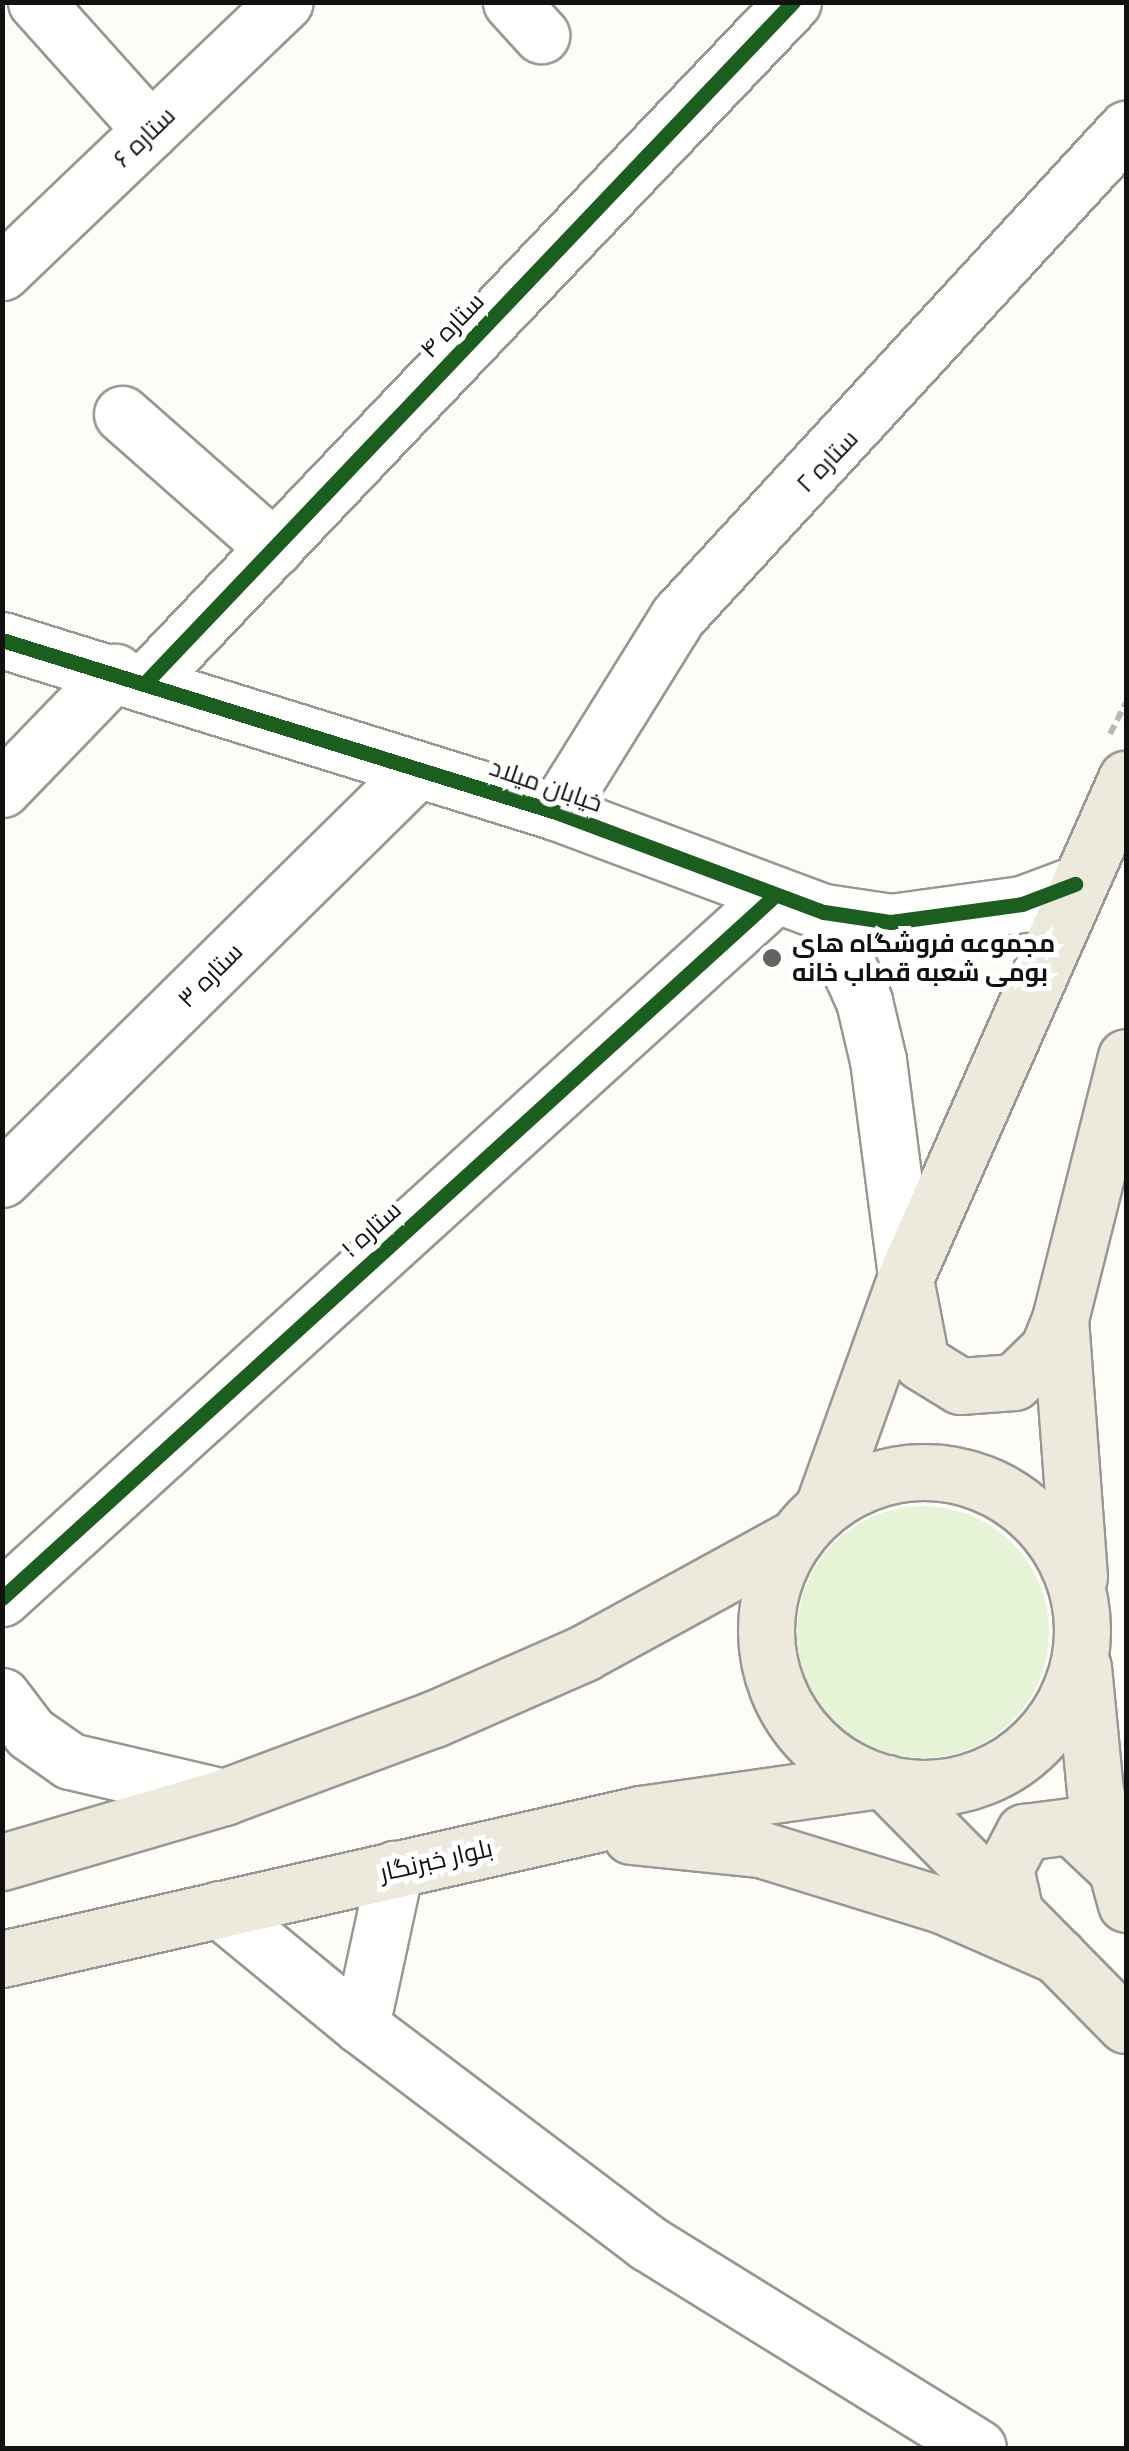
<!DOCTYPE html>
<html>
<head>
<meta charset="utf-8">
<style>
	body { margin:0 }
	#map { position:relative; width:1129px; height:2451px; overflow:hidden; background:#fdfcf7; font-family:"Source Serif 4",Cairo,serif }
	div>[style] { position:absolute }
	.green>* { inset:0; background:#e7f3d7 }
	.round { border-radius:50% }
	.path>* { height:6px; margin-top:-3px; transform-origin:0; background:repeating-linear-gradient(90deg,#b9b9b8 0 10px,transparent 0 15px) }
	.roads { filter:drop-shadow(2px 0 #979795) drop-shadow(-2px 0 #979795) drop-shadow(0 2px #979795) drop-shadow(0 -2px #979795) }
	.minor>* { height:55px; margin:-27.5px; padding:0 27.5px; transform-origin:27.5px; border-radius:27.5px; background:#fffffe }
	.major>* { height:55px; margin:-27.5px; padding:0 27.5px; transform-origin:27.5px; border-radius:27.5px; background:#ede9dc }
	.major>.ring { margin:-27.5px; padding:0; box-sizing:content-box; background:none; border:55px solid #ede9dc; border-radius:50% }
	.cycleway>* { height:15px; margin:-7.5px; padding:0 7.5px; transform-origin:7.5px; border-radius:7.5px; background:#1b5e20 }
	.dots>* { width:28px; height:28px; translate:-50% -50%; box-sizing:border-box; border:5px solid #fff; border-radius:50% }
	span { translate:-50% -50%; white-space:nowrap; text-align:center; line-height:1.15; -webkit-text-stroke:10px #fff; paint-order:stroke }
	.street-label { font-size:25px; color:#111 }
	.poi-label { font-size:25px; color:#111; font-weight:700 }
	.left { translate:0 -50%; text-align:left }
	.frame { position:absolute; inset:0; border:5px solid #111; pointer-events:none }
</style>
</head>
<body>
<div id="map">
	<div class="green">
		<i class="round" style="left:797px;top:1506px;width:252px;height:252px"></i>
	</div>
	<div class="path">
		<i style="left:1110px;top:734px;width:35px;rotate:-63deg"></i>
	</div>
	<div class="roads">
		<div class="minor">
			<i style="left:36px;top:2px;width:172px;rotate:48.1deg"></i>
			<i style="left:511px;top:2px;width:45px;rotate:47.7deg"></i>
			<i style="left:2px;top:272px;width:391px;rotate:-43.7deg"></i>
			<i style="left:122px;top:414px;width:203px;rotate:41.4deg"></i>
			<i style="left:2px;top:640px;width:580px;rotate:17.25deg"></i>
			<i style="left:556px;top:812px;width:286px;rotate:20.5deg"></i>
			<i style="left:824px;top:912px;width:68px;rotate:8.5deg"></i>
			<i style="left:891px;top:922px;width:132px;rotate:-7.8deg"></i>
			<i style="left:1022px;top:904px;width:57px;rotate:-20.7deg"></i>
			<i style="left:147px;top:681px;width:937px;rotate:-46.43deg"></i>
			<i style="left:2px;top:789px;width:163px;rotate:-46deg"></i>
			<i style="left:556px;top:812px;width:231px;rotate:-58.1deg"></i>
			<i style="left:678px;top:616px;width:662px;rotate:-47.39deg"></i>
			<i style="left:824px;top:912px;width:98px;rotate:65.8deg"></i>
			<i style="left:864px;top:1001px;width:61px;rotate:76.7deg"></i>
			<i style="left:878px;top:1060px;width:218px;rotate:82.6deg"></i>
			<i style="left:2px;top:1179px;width:583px;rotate:-44.58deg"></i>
			<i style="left:2px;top:1598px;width:1041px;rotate:-42.27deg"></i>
			<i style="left:2px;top:1696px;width:46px;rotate:52.9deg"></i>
			<i style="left:30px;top:1733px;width:49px;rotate:35deg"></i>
			<i style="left:70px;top:1761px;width:158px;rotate:13.2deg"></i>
			<i style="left:219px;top:1909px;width:184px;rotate:39.5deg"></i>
			<i style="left:361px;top:2026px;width:161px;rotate:-77.8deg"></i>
			<i style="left:361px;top:2026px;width:360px;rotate:37.1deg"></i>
			<i style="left:648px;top:2243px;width:388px;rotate:31.8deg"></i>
		</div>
		<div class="major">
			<i style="left:906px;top:1284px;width:79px;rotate:79.1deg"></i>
			<i style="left:921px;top:1362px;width:46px;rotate:31.6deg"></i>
			<i style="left:960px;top:1386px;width:54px;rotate:-4.2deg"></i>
			<i style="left:1014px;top:1382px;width:47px;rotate:-44.1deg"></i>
			<i style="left:1048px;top:1349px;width:32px;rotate:-68deg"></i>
			<i class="ring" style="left:766px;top:1472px;width:261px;height:261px"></i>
			<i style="left:823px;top:1507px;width:245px;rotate:-70.2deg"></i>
			<i style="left:906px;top:1276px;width:544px;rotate:-66.12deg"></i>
			<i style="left:1079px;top:1577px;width:259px;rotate:-94.2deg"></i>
			<i style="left:1060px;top:1319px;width:270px;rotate:-75.9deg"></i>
			<i style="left:1083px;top:1667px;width:125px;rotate:84.5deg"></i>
			<i style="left:1095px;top:1791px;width:117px;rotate:74.7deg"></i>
			<i style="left:887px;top:1783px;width:340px;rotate:45.4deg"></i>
			<i style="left:631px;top:1836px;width:130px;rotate:5.8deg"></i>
			<i style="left:760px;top:1849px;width:190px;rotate:17.1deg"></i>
			<i style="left:942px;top:1905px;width:127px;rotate:23.7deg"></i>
			<i style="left:2px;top:1862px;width:231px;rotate:-16.3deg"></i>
			<i style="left:224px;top:1797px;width:224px;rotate:-20.4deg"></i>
			<i style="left:434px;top:1719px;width:164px;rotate:-23.7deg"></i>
			<i style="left:584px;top:1653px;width:242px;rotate:-28.7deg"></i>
			<i style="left:1015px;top:1913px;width:46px;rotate:-102.5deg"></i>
			<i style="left:1005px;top:1868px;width:41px;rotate:-62.2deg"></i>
			<i style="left:1024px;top:1832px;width:47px;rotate:-7.3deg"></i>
			<i style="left:1071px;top:1826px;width:55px;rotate:43.5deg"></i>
			<i style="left:2px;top:1959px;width:654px;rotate:-12.8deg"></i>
			<i style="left:640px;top:1814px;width:235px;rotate:-8.1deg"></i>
		</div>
	</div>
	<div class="cycleway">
		<i style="left:2px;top:640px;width:580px;rotate:17.25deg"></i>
		<i style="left:556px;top:812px;width:286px;rotate:20.5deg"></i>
		<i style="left:824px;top:912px;width:68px;rotate:8.5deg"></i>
		<i style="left:891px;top:922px;width:132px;rotate:-7.8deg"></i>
		<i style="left:1022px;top:904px;width:57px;rotate:-20.7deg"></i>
		<i style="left:147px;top:681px;width:937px;rotate:-46.43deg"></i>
		<i style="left:2px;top:1598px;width:1041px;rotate:-42.27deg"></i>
	</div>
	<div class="dots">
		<i style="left:772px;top:958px;background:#646362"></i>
	</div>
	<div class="street-label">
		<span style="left:144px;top:137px;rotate:-44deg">ستاره ۶</span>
		<span style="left:452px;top:325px;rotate:-46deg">ستاره ۴</span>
		<span style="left:827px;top:461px;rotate:-46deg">ستاره ۲</span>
		<span style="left:546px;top:785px;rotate:19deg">خیابان میلاد</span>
		<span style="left:210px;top:975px;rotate:-45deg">ستاره ۳</span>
		<span style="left:371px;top:1229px;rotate:-42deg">ستاره ۱</span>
		<span style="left:436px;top:1860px;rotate:-13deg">بلوار خبرنگار</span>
	</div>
	<div class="poi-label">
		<span class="left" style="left:792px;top:958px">مجموعه فروشگاه های<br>بومی شعبه قصاب خانه</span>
	</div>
	<div class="frame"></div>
</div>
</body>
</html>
